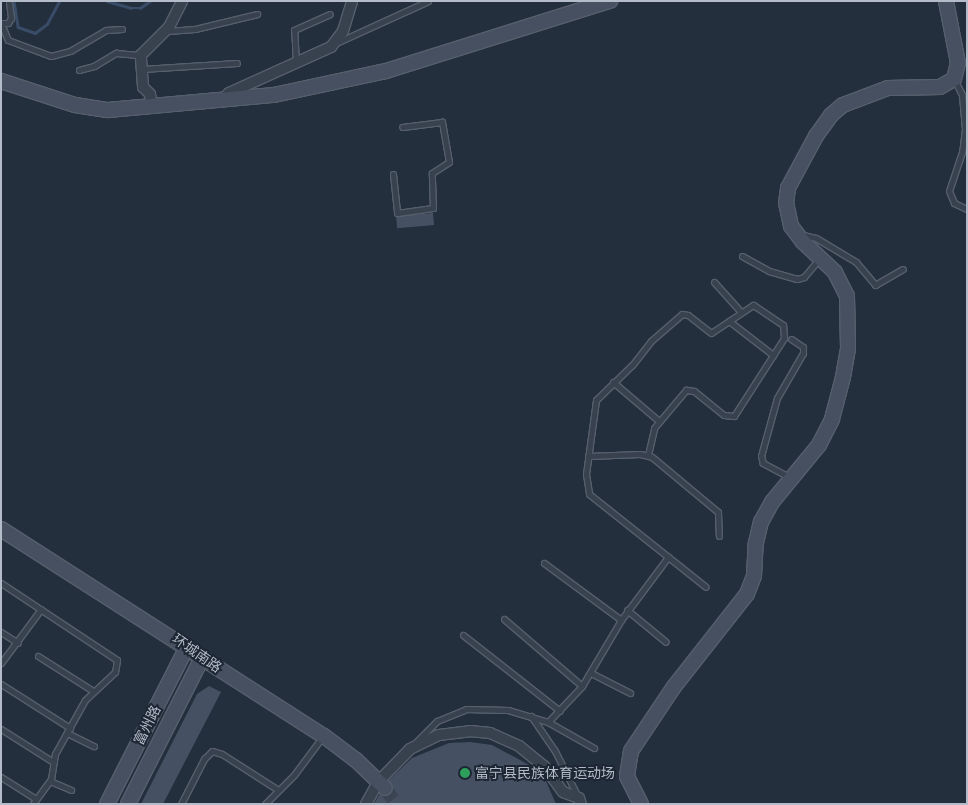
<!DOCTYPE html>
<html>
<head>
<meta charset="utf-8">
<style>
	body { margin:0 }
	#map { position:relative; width:968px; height:805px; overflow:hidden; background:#242f3e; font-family:Montserrat,"Noto Sans SC",sans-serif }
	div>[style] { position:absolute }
	.stream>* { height:2.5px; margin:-1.25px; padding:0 1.25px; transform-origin:1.25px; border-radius:1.25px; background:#394c67 }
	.building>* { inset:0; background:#455162; transform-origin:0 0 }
	.secondary-tunnel>* { height:14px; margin-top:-7px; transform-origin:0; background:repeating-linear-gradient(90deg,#3a4453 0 14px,transparent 0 21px) }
	.roads { filter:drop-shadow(1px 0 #565f6c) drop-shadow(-1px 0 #565f6c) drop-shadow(0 1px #565f6c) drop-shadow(0 -1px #565f6c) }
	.lane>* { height:5px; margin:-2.5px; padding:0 2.5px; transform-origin:2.5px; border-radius:2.5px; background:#38414e }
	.street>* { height:10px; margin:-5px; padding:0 5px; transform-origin:5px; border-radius:5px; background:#38414e }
	.secondary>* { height:14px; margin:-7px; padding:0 7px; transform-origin:7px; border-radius:7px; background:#465061 }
	.dots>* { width:14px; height:14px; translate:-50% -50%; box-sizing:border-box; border:2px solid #1d2633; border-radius:50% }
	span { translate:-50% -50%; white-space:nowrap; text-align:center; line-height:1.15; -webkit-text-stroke:4px #1d2633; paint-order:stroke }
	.street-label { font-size:14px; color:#b4bcc9 }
	.poi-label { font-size:14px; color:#b4bcc9 }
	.left { translate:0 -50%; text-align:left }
	.frame { position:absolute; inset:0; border:2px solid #b4bcc9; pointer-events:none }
</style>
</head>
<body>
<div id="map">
	<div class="stream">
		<i style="left:14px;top:1px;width:26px;rotate:81deg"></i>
		<i style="left:18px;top:27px;width:18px;rotate:19deg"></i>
		<i style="left:35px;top:33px;width:15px;rotate:-37deg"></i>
		<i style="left:47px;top:24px;width:26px;rotate:-62deg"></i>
		<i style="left:107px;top:1px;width:25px;rotate:16deg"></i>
		<i style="left:131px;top:8px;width:9px"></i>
		<i style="left:140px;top:8px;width:12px;rotate:-35deg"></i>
	</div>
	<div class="building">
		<i style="left:433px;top:213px;width:12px;height:37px;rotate:85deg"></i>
		<i style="clip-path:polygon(209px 686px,221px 692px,163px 804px,141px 804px,197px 694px)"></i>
		<i style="clip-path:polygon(470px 742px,492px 745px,531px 766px,545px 779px,556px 804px,374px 804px,379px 795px,392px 794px,393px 786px,389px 780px,412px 758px,449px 743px)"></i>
	</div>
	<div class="secondary-tunnel">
		<i style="left:385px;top:788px;width:19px;rotate:55deg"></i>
	</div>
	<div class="roads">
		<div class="lane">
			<i style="left:1px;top:23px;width:18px;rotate:68deg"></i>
			<i style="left:8px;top:40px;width:46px;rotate:20.4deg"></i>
			<i style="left:51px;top:56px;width:20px;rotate:-15deg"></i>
			<i style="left:70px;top:51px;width:42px;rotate:-30.3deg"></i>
			<i style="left:106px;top:30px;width:16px;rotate:-4deg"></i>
			<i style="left:1px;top:23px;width:7px"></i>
			<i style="left:8px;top:23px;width:6px;rotate:-59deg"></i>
			<i style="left:11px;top:18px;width:17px;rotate:-97deg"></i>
			<i style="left:167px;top:31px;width:28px;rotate:-4deg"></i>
			<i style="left:195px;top:29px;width:64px;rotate:-13.6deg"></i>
			<i style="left:336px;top:43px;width:101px;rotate:-24.5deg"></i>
			<i style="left:296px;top:63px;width:33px;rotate:-93deg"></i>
			<i style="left:294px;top:30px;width:39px;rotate:-24deg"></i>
			<i style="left:142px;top:69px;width:95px;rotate:-3.6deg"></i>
			<i style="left:79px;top:70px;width:16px;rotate:-15deg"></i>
			<i style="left:94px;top:66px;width:26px;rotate:-31deg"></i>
			<i style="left:116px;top:53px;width:25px;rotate:5deg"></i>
			<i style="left:955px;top:81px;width:16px;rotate:63deg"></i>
			<i style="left:962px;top:95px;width:34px;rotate:85deg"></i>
			<i style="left:965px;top:129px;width:23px;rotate:97deg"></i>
			<i style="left:962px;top:152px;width:41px;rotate:108.4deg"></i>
			<i style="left:949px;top:191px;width:13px;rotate:67deg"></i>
			<i style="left:954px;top:203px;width:14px;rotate:25deg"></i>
			<i style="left:393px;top:174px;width:39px;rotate:84deg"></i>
			<i style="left:397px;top:213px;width:36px;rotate:-8deg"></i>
			<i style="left:433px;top:208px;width:35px;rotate:-92deg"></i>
			<i style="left:432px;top:173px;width:20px;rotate:-33deg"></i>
			<i style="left:449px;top:162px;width:41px;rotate:-99.9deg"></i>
			<i style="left:442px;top:122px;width:40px;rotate:172.9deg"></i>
			<i style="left:799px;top:234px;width:17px;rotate:13deg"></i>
			<i style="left:816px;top:238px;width:47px;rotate:31deg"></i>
			<i style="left:856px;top:262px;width:30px;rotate:50deg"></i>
			<i style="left:875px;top:285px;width:32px;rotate:-30deg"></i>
			<i style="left:742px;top:256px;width:31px;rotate:29deg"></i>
			<i style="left:769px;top:271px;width:29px;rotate:16deg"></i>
			<i style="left:797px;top:279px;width:7px;rotate:-16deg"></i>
			<i style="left:804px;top:277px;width:23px;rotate:-50deg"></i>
			<i style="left:714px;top:282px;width:40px;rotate:48deg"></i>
			<i style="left:729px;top:321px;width:56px;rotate:37.7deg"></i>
			<i style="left:613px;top:382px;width:60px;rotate:40.3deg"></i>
			<i style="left:648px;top:455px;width:28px;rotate:-77deg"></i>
			<i style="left:654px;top:428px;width:50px;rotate:-49.9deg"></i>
			<i style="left:686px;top:390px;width:8px;rotate:7deg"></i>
			<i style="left:694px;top:391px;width:38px;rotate:39deg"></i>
			<i style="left:724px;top:415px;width:10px;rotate:6deg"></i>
			<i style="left:734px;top:416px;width:93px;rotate:-57.3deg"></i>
			<i style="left:784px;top:338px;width:13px;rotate:-94deg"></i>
			<i style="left:783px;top:325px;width:36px;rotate:-146deg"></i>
			<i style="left:753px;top:305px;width:50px;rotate:146.3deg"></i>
			<i style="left:711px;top:333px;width:29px;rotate:-142deg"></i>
			<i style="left:688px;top:315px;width:6px;rotate:-171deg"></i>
			<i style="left:682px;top:314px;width:41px;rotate:138.9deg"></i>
			<i style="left:651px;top:341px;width:31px;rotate:128deg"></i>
			<i style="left:632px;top:365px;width:50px;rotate:135.8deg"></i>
			<i style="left:596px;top:400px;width:75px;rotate:97.7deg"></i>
			<i style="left:586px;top:474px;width:20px;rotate:81deg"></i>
			<i style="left:589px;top:494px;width:149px;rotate:38.5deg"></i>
			<i style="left:588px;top:456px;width:52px;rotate:-2.2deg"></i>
			<i style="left:640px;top:454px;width:12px;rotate:14deg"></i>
			<i style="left:652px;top:457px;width:86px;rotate:39.8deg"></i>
			<i style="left:718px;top:512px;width:24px;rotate:88deg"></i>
			<i style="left:789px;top:477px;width:30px;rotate:-152deg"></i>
			<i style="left:763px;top:463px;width:7px;rotate:-106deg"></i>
			<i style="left:761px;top:456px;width:60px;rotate:-74.6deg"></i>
			<i style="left:777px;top:398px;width:52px;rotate:-60deg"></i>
			<i style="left:803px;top:353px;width:6px;rotate:-90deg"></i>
			<i style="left:803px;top:347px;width:14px;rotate:-146deg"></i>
			<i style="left:544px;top:563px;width:96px;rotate:36.5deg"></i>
			<i style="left:1px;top:583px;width:139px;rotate:33.6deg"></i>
			<i style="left:117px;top:660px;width:12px;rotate:99deg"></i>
			<i style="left:115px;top:672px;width:41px;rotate:137deg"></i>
			<i style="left:85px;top:700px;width:62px;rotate:119.1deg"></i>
			<i style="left:55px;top:754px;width:25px;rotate:99deg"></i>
			<i style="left:51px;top:779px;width:31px;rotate:126deg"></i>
			<i style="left:627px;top:610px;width:50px;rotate:39.4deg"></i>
			<i style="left:504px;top:619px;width:103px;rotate:40.7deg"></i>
			<i style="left:1px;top:632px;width:20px;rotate:33deg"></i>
			<i style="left:463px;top:635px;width:123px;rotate:38.1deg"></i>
			<i style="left:38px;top:656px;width:65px;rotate:32.5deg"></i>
			<i style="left:1px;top:663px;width:67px;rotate:-53.5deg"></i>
			<i style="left:591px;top:673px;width:44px;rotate:27.1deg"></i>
			<i style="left:1px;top:684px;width:82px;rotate:32.5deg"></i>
			<i style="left:531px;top:716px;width:42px;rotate:55.6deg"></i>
			<i style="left:555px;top:751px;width:51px;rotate:63.4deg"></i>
			<i style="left:548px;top:722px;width:53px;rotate:29.5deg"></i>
			<i style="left:1px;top:729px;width:62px;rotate:32.4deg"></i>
			<i style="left:67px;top:733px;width:30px;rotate:26deg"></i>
			<i style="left:413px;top:745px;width:34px;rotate:-45deg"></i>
			<i style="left:437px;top:721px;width:31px;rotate:-22deg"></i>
			<i style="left:466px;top:709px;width:42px;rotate:1.4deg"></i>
			<i style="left:508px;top:710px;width:42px;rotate:16.7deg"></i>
			<i style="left:548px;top:722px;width:50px;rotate:-46.6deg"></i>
			<i style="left:582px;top:686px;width:77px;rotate:-59.4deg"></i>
			<i style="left:621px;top:620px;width:79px;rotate:-53.3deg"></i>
			<i style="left:1px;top:777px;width:41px;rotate:32.2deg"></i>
			<i style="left:50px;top:781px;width:23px;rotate:23deg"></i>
			<i style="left:181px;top:804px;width:51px;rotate:-62.9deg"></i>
			<i style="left:204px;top:759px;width:11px;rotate:-45deg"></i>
			<i style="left:212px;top:751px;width:10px;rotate:17deg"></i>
			<i style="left:222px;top:754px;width:67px;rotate:32.7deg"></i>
			<i style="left:265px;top:804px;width:41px;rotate:-45deg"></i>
			<i style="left:294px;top:775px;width:49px;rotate:-53.4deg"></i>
		</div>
		<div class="street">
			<i style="left:222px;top:100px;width:10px;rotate:-45deg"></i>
			<i style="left:229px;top:93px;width:112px;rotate:-24.3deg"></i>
			<i style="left:331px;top:47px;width:20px;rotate:-53deg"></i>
			<i style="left:343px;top:31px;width:31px;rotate:-73deg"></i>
			<i style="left:152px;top:108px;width:14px;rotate:-98deg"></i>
			<i style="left:150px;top:94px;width:10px;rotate:-135deg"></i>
			<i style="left:143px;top:87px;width:32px;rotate:-94deg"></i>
			<i style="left:141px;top:55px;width:40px;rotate:-45deg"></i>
			<i style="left:169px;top:27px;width:29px;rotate:-63deg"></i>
			<i style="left:366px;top:804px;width:26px;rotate:-61deg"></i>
			<i style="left:379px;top:781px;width:45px;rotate:-45.9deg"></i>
			<i style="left:410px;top:749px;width:32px;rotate:-26deg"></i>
			<i style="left:439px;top:735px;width:31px;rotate:-7deg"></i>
			<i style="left:470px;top:731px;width:20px;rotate:6deg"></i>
			<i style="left:490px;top:733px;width:32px;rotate:24deg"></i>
			<i style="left:519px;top:746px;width:32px;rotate:39deg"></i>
			<i style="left:544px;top:766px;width:32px;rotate:54deg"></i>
			<i style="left:563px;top:792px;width:17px;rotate:21deg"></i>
			<i style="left:579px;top:798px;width:6px;rotate:72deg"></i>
		</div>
		<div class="secondary">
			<i style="left:1px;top:81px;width:78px;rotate:18deg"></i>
			<i style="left:75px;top:105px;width:33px;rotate:9deg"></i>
			<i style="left:108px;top:110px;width:167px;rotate:-5.2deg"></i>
			<i style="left:274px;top:95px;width:115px;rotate:-12.1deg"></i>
			<i style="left:386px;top:71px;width:235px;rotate:-17.4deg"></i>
			<i style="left:1px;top:529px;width:384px;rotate:32.7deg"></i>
			<i style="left:324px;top:736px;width:40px;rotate:37deg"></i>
			<i style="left:356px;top:760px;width:40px;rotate:44deg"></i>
			<i style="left:107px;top:804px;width:176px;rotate:-63deg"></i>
			<i style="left:128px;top:804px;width:164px;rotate:-63.1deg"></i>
			<i style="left:641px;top:804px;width:31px;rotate:-117deg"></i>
			<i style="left:627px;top:776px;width:25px;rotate:-81deg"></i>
			<i style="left:631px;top:751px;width:76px;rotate:-56.3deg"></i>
			<i style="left:673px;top:688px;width:120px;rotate:-51.8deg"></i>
			<i style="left:747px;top:594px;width:19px;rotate:-69deg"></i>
			<i style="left:754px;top:576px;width:33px;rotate:-87deg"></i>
			<i style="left:756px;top:543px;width:22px;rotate:-77deg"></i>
			<i style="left:761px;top:522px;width:23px;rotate:-61deg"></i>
			<i style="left:772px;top:502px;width:74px;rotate:-50.5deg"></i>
			<i style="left:819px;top:445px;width:29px;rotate:-63deg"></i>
			<i style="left:832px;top:419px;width:43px;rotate:-75.3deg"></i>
			<i style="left:843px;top:377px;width:29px;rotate:-80deg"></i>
			<i style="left:848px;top:348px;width:52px;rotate:-91.1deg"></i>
			<i style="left:847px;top:296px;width:27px;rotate:-117deg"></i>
			<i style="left:835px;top:272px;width:44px;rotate:-136.8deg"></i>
			<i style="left:803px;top:242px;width:20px;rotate:-127deg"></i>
			<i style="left:791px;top:226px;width:24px;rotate:-102deg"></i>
			<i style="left:786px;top:203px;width:15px;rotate:-82deg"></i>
			<i style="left:788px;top:188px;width:59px;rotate:-61.7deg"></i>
			<i style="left:816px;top:136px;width:26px;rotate:-54deg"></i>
			<i style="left:831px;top:115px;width:16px;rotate:-40deg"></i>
			<i style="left:843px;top:105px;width:48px;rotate:-20.7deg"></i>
			<i style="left:888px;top:88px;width:52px;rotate:-1.1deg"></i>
			<i style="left:940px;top:87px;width:16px;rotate:-30deg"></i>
			<i style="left:954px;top:79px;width:16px;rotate:-76deg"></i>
			<i style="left:958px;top:63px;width:63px;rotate:-101deg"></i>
		</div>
	</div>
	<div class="dots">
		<i style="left:465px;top:773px;background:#2e9e5b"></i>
	</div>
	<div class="street-label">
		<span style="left:197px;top:653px;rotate:35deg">环城南路</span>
		<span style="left:147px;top:725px;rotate:-63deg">富州路</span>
	</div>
	<div class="poi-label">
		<span class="left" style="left:475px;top:773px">富宁县民族体育运动场</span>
	</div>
	<div class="frame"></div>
</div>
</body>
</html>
